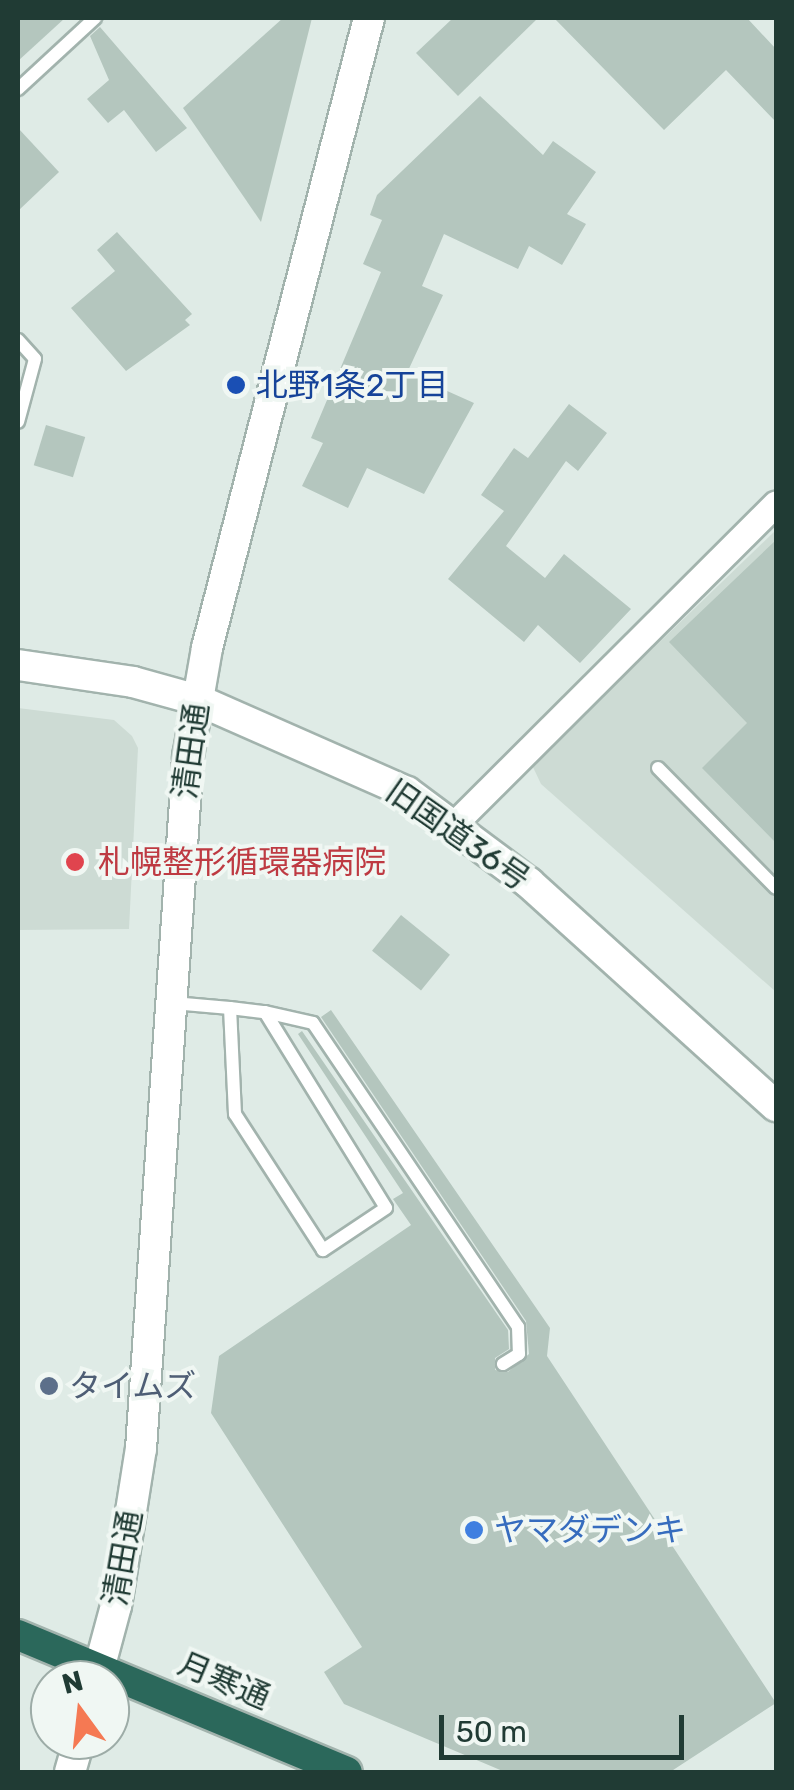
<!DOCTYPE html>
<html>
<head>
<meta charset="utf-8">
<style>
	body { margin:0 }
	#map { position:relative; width:794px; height:1790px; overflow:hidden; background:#dfebe6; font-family:Rubik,"Noto Sans JP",sans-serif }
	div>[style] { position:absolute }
	.built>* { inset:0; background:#cddbd4 }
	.building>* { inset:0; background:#b4c6be; transform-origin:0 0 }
	.roads { filter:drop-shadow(2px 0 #a2b3ad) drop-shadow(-2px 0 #a2b3ad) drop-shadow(0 2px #a2b3ad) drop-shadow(0 -2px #a2b3ad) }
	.lane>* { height:12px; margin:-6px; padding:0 6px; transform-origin:6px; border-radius:6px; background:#fff }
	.street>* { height:25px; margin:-12.5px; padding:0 12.5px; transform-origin:12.5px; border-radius:12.5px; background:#fff }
	.secondary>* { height:30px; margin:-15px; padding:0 15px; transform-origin:15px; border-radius:15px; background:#fff }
	.highway>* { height:30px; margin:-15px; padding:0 15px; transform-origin:15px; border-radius:15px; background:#2b685b }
	.dots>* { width:28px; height:28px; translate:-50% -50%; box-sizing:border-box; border:5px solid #f0f7f3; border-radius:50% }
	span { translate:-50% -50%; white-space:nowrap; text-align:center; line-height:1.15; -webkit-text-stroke:8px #f0f7f3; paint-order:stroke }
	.transit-label { font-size:32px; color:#164399 }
	.left { translate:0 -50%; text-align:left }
	.street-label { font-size:32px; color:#203b34 }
	.health-label { font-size:32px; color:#be3a42 }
	.service-label { font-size:32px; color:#4e5e75 }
	.shop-label { font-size:32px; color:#366cbe }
	.frame { position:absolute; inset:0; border:20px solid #203b34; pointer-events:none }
	.north { position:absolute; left:30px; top:1660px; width:100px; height:100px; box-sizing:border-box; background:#f0f7f3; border:2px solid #9daca7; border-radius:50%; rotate:345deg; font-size:28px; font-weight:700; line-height:40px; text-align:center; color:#203b34 }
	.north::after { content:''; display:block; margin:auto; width:35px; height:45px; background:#f57953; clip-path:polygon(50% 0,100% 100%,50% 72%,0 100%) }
	.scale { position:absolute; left:439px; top:1715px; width:245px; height:45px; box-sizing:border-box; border:5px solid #203b34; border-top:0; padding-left:12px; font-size:30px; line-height:35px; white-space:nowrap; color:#203b34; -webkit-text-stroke:8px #f0f7f3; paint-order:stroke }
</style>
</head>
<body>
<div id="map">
	<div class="built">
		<i style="clip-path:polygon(776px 530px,776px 992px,541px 784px,532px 765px)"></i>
		<i style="clip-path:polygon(18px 708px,114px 720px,132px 736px,138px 748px,129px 929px,18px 930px)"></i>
	</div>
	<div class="building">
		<i style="clip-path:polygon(18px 18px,65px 18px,18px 61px)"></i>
		<i style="clip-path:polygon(283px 18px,312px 18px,261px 222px,183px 108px)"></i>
		<i style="clip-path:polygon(453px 18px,538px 18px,458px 96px,416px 53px)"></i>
		<i style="clip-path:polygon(554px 18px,747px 18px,776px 49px,776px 122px,726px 70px,664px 130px)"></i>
		<i style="clip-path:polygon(100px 27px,187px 128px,156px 152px,124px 110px,108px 123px,87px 99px,109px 80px,90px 36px)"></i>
		<i style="clip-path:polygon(480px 96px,543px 155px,553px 141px,596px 172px,567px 214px,586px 224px,562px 265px,529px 246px,518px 269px,444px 234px,422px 286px,443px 295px,407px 373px,474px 403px,424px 494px,367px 468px,348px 508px,302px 486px,323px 443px,311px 438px,381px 272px,363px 264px,382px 220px,370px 215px,377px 195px)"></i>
		<i style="clip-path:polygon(18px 128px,59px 172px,18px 211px)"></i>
		<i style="clip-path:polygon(117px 232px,192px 314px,185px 320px,190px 325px,126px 371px,71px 308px,115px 271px,97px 250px)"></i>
		<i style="clip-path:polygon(569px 404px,607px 433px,578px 471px,566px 461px,506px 546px,545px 578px,564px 554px,631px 609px,580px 663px,538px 625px,524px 642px,448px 579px,504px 511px,481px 495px,514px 448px,528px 458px)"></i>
		<i style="left:46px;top:425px;width:41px;height:42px;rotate:17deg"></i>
		<i style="clip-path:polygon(776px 540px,776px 843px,702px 768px,747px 723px,669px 642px)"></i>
		<i style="left:401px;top:915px;width:63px;height:46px;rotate:39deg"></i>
		<i style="clip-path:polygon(331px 1010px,550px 1328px,547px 1356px,776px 1703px,670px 1772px,505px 1772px,344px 1704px,324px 1672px,362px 1647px,211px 1413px,219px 1356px,411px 1225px,393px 1199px,403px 1193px,298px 1034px,302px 1031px,508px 1330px,509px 1349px,495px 1358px,495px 1370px,508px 1372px,529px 1354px,526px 1321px,321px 1017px)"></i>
	</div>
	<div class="roads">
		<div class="lane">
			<i style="left:18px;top:89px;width:105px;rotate:-42.7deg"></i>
			<i style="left:18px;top:340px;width:25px;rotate:48deg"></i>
			<i style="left:35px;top:359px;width:65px;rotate:105.1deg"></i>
			<i style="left:658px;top:768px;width:168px;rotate:45.5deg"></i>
			<i style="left:173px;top:1003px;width:57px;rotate:5deg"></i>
			<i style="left:230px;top:1008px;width:35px;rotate:7deg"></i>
			<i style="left:265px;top:1012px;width:230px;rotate:58.3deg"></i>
			<i style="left:386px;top:1208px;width:76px;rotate:146.3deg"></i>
			<i style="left:323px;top:1250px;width:162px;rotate:-122.9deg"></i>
			<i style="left:235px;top:1114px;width:106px;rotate:-92.7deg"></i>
			<i style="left:265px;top:1012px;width:49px;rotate:12.9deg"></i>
			<i style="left:313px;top:1023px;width:367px;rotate:56deg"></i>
			<i style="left:518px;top:1327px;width:27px;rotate:88deg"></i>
			<i style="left:519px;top:1354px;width:19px;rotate:148deg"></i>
		</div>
		<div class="street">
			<i style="left:452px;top:826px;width:457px;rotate:-44.9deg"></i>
		</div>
		<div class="secondary">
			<i style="left:18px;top:665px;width:116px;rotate:8.4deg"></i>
			<i style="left:133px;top:682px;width:67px;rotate:15.5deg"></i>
			<i style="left:198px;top:700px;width:228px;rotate:23.8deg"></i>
			<i style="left:407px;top:792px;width:152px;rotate:36.7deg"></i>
			<i style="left:529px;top:883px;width:333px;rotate:42.1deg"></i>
			<i style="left:96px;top:1680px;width:77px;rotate:-74.9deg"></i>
			<i style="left:116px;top:1606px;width:159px;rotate:-81deg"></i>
			<i style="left:141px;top:1449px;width:694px;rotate:-86.11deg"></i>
			<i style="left:188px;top:757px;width:111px;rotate:-80.1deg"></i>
			<i style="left:207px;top:648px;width:650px;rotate:-75.58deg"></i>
			<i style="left:70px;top:1772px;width:33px;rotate:-74deg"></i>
		</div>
		<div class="highway">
			<i style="left:18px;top:1635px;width:356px;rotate:22.6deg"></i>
		</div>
	</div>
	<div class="dots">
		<i style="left:236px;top:385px;background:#1a4fb4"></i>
		<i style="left:75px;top:862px;background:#e0444e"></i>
		<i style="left:49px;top:1386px;background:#5c6f8a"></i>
		<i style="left:474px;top:1530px;background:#3f7fe0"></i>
	</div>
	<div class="transit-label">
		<span class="left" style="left:256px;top:385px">北野1条2丁目</span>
	</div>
	<div class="street-label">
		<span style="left:191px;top:751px;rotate:-82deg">清田通</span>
		<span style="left:458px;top:835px;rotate:35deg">旧国道36号</span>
		<span style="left:123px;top:1558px;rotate:-80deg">清田通</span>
		<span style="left:224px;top:1681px;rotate:23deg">月寒通</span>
	</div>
	<div class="health-label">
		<span class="left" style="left:98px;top:862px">札幌整形循環器病院</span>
	</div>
	<div class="service-label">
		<span class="left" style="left:69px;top:1386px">タイムズ</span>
	</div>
	<div class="shop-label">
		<span class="left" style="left:494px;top:1530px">ヤマダデンキ</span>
	</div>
	<div class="frame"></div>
	<div class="north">N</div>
	<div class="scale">50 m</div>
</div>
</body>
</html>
